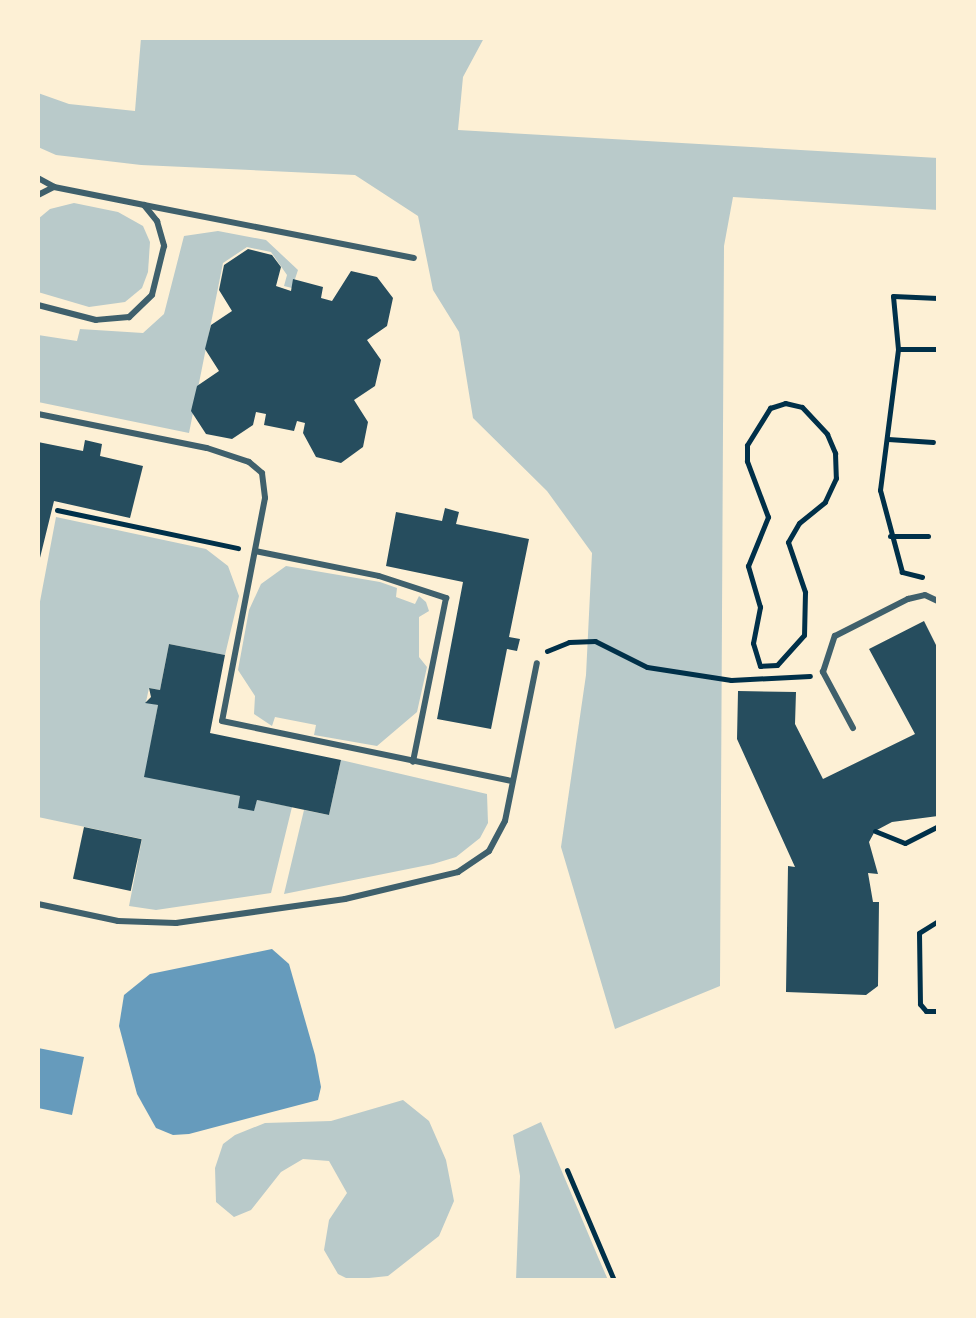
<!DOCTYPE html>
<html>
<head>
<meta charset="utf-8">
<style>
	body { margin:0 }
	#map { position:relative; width:976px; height:1318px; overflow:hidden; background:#fdf0d5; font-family:Raleway,sans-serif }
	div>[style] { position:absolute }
	.green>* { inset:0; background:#b9caca }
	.water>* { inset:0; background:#669bbc }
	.building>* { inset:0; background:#264d5e; transform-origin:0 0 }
	.path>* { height:5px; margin:-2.5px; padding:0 2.5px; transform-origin:2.5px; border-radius:2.5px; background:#003049 }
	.service>* { height:6px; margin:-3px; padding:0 3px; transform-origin:3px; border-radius:3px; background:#3f606c }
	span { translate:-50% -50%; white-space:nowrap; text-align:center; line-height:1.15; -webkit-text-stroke:6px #fdf0d5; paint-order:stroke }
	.frame { position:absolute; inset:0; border:40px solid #fdf0d5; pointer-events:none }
</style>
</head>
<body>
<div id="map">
	<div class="green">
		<i style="clip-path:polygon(141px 38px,484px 38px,463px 77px,458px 130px,938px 158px,938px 210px,733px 197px,724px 246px,720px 986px,615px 1029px,561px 847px,586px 675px,592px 553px,547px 491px,473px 418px,459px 332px,433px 290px,418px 216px,355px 175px,141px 165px,56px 155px,38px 147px,38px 93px,69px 104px,135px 111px)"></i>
		<i style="clip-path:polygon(74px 203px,118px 212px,143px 226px,150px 242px,148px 272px,142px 288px,125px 302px,89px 307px,38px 292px,38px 219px,50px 209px)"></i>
		<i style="clip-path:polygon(218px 231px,266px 240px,298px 270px,292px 288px,284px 286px,287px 275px,271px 252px,247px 247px,223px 263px,189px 433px,38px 402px,38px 335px,77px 341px,80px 329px,143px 333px,164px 314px,184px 236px)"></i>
		<i style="clip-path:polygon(56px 517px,206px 549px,228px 566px,239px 596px,225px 655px,169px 644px,160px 690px,149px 688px,146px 702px,158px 705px,145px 776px,240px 796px,254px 810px,257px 800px,292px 807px,271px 893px,156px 910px,129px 906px,142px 839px,38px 817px,38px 612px)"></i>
		<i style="clip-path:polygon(286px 566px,380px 582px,397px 588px,396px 597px,415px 604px,419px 596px,426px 602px,429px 611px,419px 617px,419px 657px,427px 667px,417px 712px,377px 746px,314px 735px,316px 725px,275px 717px,272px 726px,254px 714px,255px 696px,238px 670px,249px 610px,261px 584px)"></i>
		<i style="clip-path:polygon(341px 760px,487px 794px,488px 823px,480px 838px,456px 857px,433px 864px,284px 894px,304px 810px,329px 815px)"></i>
		<i style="clip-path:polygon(403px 1100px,429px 1121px,446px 1160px,454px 1201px,439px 1236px,388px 1276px,350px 1280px,338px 1274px,324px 1250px,329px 1220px,347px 1193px,329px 1161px,303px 1159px,281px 1172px,251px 1210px,234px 1217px,216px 1202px,215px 1168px,223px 1144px,235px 1135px,265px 1123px,331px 1121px)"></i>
		<i style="clip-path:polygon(541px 1122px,598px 1257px,608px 1280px,516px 1280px,520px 1176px,513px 1135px)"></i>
	</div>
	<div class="water">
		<i style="clip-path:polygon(272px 949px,289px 964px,315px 1055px,321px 1087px,318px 1100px,189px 1134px,173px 1135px,156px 1128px,137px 1094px,119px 1026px,124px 995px,150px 974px)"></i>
		<i style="clip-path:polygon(38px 1048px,84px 1057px,72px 1115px,38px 1108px)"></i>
	</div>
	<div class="building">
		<i style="clip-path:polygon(248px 249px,272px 255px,281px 267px,276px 286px,291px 291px,293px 279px,323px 287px,321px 298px,332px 301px,351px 271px,377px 277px,393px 298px,387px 326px,367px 340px,381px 360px,375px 386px,354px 400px,368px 422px,363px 447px,341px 463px,316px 457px,303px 433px,305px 423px,297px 421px,294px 431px,264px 425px,266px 414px,256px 412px,253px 425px,232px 439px,206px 434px,191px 411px,197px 386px,219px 371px,205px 349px,211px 325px,232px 311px,219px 290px,224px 265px)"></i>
		<i style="clip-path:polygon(85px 440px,102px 444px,100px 456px,143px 466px,130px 518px,54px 501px,38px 566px,38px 442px,83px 451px)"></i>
		<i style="clip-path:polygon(445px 508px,459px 512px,456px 524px,529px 539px,509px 637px,520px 639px,517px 651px,507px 649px,491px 729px,437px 719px,463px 582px,386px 566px,396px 512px,442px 521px)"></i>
		<i style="clip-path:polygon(924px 621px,938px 649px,938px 816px,892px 822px,875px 831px,869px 842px,878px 874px,868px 873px,873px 902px,879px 902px,878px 986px,866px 995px,786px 992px,788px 866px,795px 867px,737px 739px,738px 691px,796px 692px,795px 724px,823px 779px,915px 734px,869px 649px)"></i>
		<i style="clip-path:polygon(169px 644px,225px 655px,210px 733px,341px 760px,329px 815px,257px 800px,254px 811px,238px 808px,240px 796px,144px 777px,158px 705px,145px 703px,151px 697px,149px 688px,160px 690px)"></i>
		<i style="left:84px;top:827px;width:59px;height:53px;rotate:12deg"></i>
	</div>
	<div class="path">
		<i style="left:898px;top:349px;width:40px"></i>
		<i style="left:785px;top:403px;width:17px;rotate:13deg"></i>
		<i style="left:802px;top:407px;width:37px;rotate:47deg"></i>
		<i style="left:827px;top:434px;width:21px;rotate:67deg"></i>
		<i style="left:835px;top:453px;width:25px;rotate:88deg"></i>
		<i style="left:836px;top:478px;width:26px;rotate:115deg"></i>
		<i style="left:825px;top:502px;width:33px;rotate:141deg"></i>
		<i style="left:799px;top:523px;width:22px;rotate:120deg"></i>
		<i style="left:788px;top:542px;width:53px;rotate:71.2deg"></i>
		<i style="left:805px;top:592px;width:43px;rotate:91.3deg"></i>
		<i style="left:804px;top:635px;width:40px;rotate:132deg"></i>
		<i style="left:777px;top:665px;width:17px;rotate:177deg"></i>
		<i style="left:760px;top:666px;width:24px;rotate:-107deg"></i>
		<i style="left:753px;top:643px;width:37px;rotate:-79deg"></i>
		<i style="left:760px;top:607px;width:43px;rotate:-106.3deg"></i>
		<i style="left:748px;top:566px;width:53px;rotate:-67.8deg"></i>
		<i style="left:768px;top:517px;width:60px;rotate:-110.6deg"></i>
		<i style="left:747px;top:461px;width:16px;rotate:-90deg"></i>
		<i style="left:747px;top:445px;width:44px;rotate:-58.1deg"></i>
		<i style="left:770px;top:408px;width:16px;rotate:-18deg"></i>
		<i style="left:888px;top:439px;width:45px;rotate:3.8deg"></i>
		<i style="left:57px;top:510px;width:185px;rotate:11.9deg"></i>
		<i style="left:890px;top:536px;width:38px"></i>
		<i style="left:922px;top:577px;width:21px;rotate:-166deg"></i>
		<i style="left:902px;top:572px;width:85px;rotate:-105deg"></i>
		<i style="left:880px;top:490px;width:142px;rotate:-82.7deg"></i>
		<i style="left:898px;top:349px;width:53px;rotate:-95.4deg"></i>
		<i style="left:893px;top:296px;width:45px;rotate:2.5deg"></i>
		<i style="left:547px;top:651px;width:24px;rotate:-22deg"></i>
		<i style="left:569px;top:642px;width:26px;rotate:-2deg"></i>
		<i style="left:595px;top:641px;width:58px;rotate:26.6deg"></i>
		<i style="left:647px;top:667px;width:85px;rotate:8.8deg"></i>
		<i style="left:731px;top:680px;width:79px;rotate:-2.9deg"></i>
		<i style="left:875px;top:831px;width:32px;rotate:22deg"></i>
		<i style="left:905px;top:843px;width:37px;rotate:-27deg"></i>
		<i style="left:938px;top:921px;width:22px;rotate:148deg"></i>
		<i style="left:919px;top:933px;width:71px;rotate:89.2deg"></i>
		<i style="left:920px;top:1004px;width:9px;rotate:49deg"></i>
		<i style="left:926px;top:1011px;width:12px"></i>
		<i style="left:567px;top:1170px;width:120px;rotate:66.9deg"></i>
	</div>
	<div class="service">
		<i style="left:38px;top:178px;width:18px;rotate:29deg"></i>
		<i style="left:54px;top:187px;width:92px;rotate:11.3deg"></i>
		<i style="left:144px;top:205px;width:21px;rotate:51deg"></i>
		<i style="left:157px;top:221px;width:26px;rotate:74deg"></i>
		<i style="left:164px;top:246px;width:50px;rotate:103.8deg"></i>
		<i style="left:152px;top:295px;width:32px;rotate:136deg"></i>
		<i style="left:129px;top:317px;width:33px;rotate:175deg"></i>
		<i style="left:96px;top:320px;width:60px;rotate:-165.5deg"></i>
		<i style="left:38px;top:195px;width:18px;rotate:-27deg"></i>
		<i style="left:144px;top:205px;width:275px;rotate:11.1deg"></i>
		<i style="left:38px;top:414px;width:172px;rotate:11.4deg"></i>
		<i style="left:207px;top:448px;width:44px;rotate:18.4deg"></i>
		<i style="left:249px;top:462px;width:17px;rotate:40deg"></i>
		<i style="left:262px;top:473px;width:25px;rotate:83deg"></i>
		<i style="left:265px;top:498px;width:227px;rotate:100.9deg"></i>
		<i style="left:222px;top:721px;width:296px;rotate:11.7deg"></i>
		<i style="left:255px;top:551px;width:126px;rotate:11.4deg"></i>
		<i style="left:379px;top:576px;width:71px;rotate:18.2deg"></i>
		<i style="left:446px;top:598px;width:167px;rotate:101.4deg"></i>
		<i style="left:853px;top:728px;width:64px;rotate:-118.2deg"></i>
		<i style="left:823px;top:672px;width:38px;rotate:-72deg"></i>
		<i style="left:835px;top:636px;width:82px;rotate:-26.9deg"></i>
		<i style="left:908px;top:599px;width:17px;rotate:-13deg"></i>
		<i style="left:925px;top:595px;width:14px;rotate:25deg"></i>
		<i style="left:38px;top:904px;width:82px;rotate:12deg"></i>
		<i style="left:118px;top:921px;width:58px;rotate:2deg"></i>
		<i style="left:176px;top:923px;width:171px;rotate:-8.1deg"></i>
		<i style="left:345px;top:899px;width:116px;rotate:-13.4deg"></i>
		<i style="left:458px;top:872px;width:37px;rotate:-34deg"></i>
		<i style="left:489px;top:851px;width:34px;rotate:-62deg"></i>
		<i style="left:505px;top:821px;width:161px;rotate:-78.6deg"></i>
	</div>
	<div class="frame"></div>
</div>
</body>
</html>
